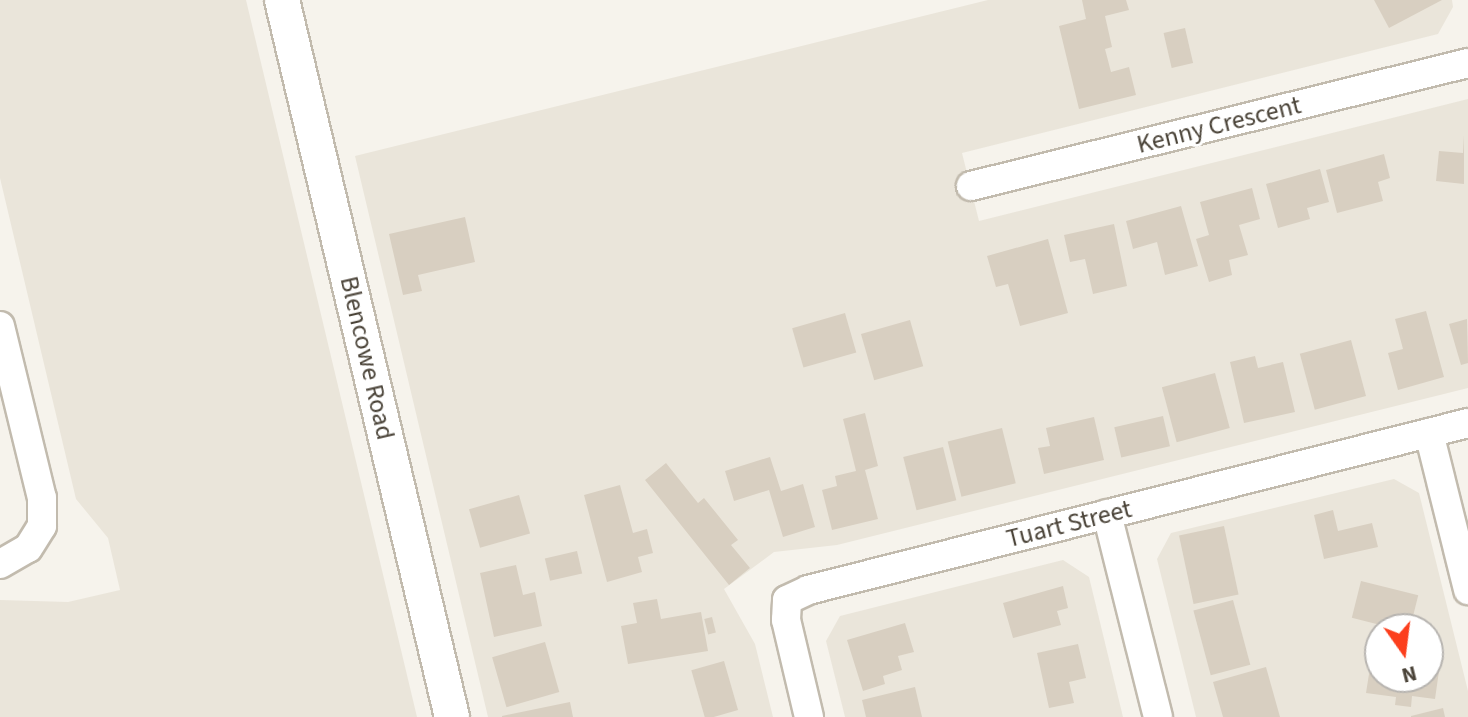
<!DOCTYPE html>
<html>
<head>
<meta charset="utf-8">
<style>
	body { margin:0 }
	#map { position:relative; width:1468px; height:717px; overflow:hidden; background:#f6f3ec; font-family:"Source Sans 3",sans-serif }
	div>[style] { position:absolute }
	.residential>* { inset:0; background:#eae5da }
	.building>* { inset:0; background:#d8cfc1; transform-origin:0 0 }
	.roads { filter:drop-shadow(2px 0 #c2bbae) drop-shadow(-2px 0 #c2bbae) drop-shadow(0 2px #c2bbae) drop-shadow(0 -2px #c2bbae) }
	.minor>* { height:28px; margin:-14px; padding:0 14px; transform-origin:14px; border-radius:14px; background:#fff }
	.tertiary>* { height:34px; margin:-17px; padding:0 17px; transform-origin:17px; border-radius:17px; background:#fff }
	span { translate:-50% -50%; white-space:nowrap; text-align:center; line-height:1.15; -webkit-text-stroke:6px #fff; paint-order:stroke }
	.street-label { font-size:26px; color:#4b4439 }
	.north { position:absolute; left:1364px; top:613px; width:80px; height:80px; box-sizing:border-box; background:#fff; border:2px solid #b7b4b0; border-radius:50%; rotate:166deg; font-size:22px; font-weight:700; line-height:32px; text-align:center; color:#4b4439 }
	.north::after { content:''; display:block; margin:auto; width:28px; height:36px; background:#fc3f1d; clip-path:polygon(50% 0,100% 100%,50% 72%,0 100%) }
</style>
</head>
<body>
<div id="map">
	<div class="residential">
		<i style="clip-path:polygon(0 0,246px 0,417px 717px,0 717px,0 600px,68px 602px,120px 590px,108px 538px,76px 499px,0 178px)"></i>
		<i style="clip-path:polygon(988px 0,1452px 0,1453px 7px,1438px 34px,962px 153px,979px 221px,1468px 99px,1468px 388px,837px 545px,774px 552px,724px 589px,755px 644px,773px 717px,488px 717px,355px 156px)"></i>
		<i style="clip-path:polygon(evenodd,1394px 479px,1419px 493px,1468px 691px,1468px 717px,1196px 717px,1157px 559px,1171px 533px,1394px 479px,1380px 629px,1428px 629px,1428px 677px,1380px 677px,1380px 629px)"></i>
		<i style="clip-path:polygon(1063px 560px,1089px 577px,1123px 717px,845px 717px,826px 641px,840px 616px)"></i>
	</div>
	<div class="building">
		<i style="clip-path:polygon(1082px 0,1126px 0,1129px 10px,1105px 16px,1112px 47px,1105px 49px,1111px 72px,1129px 67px,1136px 95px,1079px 109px,1059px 26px,1086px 19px)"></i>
		<i style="clip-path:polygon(1374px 0,1442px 0,1389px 28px)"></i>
		<i style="left:1185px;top:28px;width:36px;height:22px;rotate:77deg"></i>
		<i style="clip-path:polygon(1464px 135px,1464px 184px,1436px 181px,1439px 151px,1463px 153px)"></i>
		<i style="clip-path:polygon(1384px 154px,1390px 178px,1378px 182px,1383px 201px,1337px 213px,1326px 170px)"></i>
		<i style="clip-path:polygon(1320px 169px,1329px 202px,1307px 208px,1310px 219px,1278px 228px,1266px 184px)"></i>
		<i style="clip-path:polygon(1252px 188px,1260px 219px,1239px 225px,1248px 255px,1229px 260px,1232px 275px,1209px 282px,1196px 239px,1209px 235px,1200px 202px)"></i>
		<i style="clip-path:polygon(1181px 206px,1198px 266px,1165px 275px,1157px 242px,1133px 249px,1126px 221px)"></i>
		<i style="clip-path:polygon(465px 217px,475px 262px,418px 275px,422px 291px,403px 295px,389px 234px)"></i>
		<i style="clip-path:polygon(1114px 224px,1127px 286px,1093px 294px,1085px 259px,1070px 262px,1064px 235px)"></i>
		<i style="clip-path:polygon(1048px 239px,1068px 313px,1020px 326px,1008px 284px,996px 287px,987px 256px)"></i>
		<i style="clip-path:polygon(1426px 311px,1444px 377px,1398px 390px,1388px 353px,1403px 349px,1395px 319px)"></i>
		<i style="left:845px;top:313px;width:41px;height:55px;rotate:74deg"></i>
		<i style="clip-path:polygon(1467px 319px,1468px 363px,1461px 365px,1449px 324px)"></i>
		<i style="left:910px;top:320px;width:48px;height:51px;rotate:74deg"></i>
		<i style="left:1351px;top:340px;width:58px;height:53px;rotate:75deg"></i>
		<i style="clip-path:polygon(1255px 356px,1258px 368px,1283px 362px,1295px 412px,1244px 423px,1230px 362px)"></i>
		<i style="left:1215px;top:373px;width:57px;height:55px;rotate:75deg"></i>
		<i style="clip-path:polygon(865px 413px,878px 466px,865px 470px,878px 519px,832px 530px,822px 490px,837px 486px,835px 476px,856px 471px,843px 419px)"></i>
		<i style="left:1163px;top:416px;width:31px;height:50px;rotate:77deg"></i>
		<i style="clip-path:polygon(1094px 417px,1104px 460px,1044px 474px,1038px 448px,1050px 446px,1046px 428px)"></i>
		<i style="left:1002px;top:428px;width:57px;height:56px;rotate:76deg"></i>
		<i style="left:943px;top:447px;width:55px;height:41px;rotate:76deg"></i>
		<i style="clip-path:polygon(770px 457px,781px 491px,803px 484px,815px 527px,783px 537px,769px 490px,734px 501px,725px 471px)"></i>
		<i style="clip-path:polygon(666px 463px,698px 503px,704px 498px,738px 540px,731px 545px,750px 568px,729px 585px,645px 480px)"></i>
		<i style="clip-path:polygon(620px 485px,633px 533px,647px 529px,653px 553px,638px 557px,642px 572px,607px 582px,584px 495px)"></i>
		<i style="left:519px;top:495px;width:40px;height:52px;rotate:74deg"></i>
		<i style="clip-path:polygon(1333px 510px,1338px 531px,1372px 523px,1378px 547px,1324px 559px,1314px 515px)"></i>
		<i style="left:1224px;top:526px;width:70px;height:46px;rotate:78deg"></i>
		<i style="left:577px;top:551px;width:23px;height:33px;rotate:77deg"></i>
		<i style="clip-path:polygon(516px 565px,523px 595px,535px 592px,542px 626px,494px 637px,480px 573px)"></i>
		<i style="left:1361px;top:581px;width:59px;height:38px;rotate:14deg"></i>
		<i style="clip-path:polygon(1063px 586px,1068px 608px,1057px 611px,1061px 625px,1013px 638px,1003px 603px)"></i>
		<i style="clip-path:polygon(657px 599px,661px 619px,701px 612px,708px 651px,628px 664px,621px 626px,637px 623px,633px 603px)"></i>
		<i style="left:1233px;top:600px;width:67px;height:41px;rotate:75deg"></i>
		<i style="left:712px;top:617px;width:16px;height:8px;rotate:76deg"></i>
		<i style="clip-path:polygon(905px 623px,914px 652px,898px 656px,902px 670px,883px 676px,885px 684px,863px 691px,847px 640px)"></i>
		<i style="left:545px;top:642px;width:52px;height:55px;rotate:74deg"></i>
		<i style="clip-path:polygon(1078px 644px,1086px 678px,1069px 682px,1074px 703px,1049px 708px,1037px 653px)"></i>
		<i style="clip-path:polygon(1372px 655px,1380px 656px,1380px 677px,1428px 677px,1428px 662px,1440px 664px,1435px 699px,1412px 696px,1411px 707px,1395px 705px,1396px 697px,1366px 693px)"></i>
		<i style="left:724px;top:661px;width:51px;height:34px;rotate:74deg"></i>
		<i style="clip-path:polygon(1266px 667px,1280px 717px,1223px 717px,1213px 682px)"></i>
		<i style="clip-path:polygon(915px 687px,922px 717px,866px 717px,862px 700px)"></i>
		<i style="clip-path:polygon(570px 702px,573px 717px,502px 717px,502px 716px)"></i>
		<i style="clip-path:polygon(1443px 708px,1445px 717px,1411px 717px,1411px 716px)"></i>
	</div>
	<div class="roads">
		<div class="minor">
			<i style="left:971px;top:186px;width:512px;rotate:-13.9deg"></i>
			<i style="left:0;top:326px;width:177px;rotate:76.3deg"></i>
			<i style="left:42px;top:498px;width:28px;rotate:90deg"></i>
			<i style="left:42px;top:526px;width:26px;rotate:122deg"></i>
			<i style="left:28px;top:548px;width:32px;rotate:150deg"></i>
			<i style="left:1429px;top:433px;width:162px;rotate:76deg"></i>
			<i style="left:1107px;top:514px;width:209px;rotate:75.9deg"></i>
			<i style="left:809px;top:717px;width:100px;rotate:-103.3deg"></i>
			<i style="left:786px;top:620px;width:20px;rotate:-87deg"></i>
			<i style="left:787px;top:600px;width:23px;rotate:-25deg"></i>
			<i style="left:808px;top:590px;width:681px;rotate:-14.2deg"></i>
		</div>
		<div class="tertiary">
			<i style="left:282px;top:0;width:737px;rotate:76.66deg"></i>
		</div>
	</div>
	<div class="street-label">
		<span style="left:1219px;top:125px;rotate:-14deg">Kenny Crescent</span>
		<span style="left:367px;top:358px;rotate:77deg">Blencowe Road</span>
		<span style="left:1069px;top:524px;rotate:-14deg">Tuart Street</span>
	</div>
	<div class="north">N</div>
</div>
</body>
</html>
